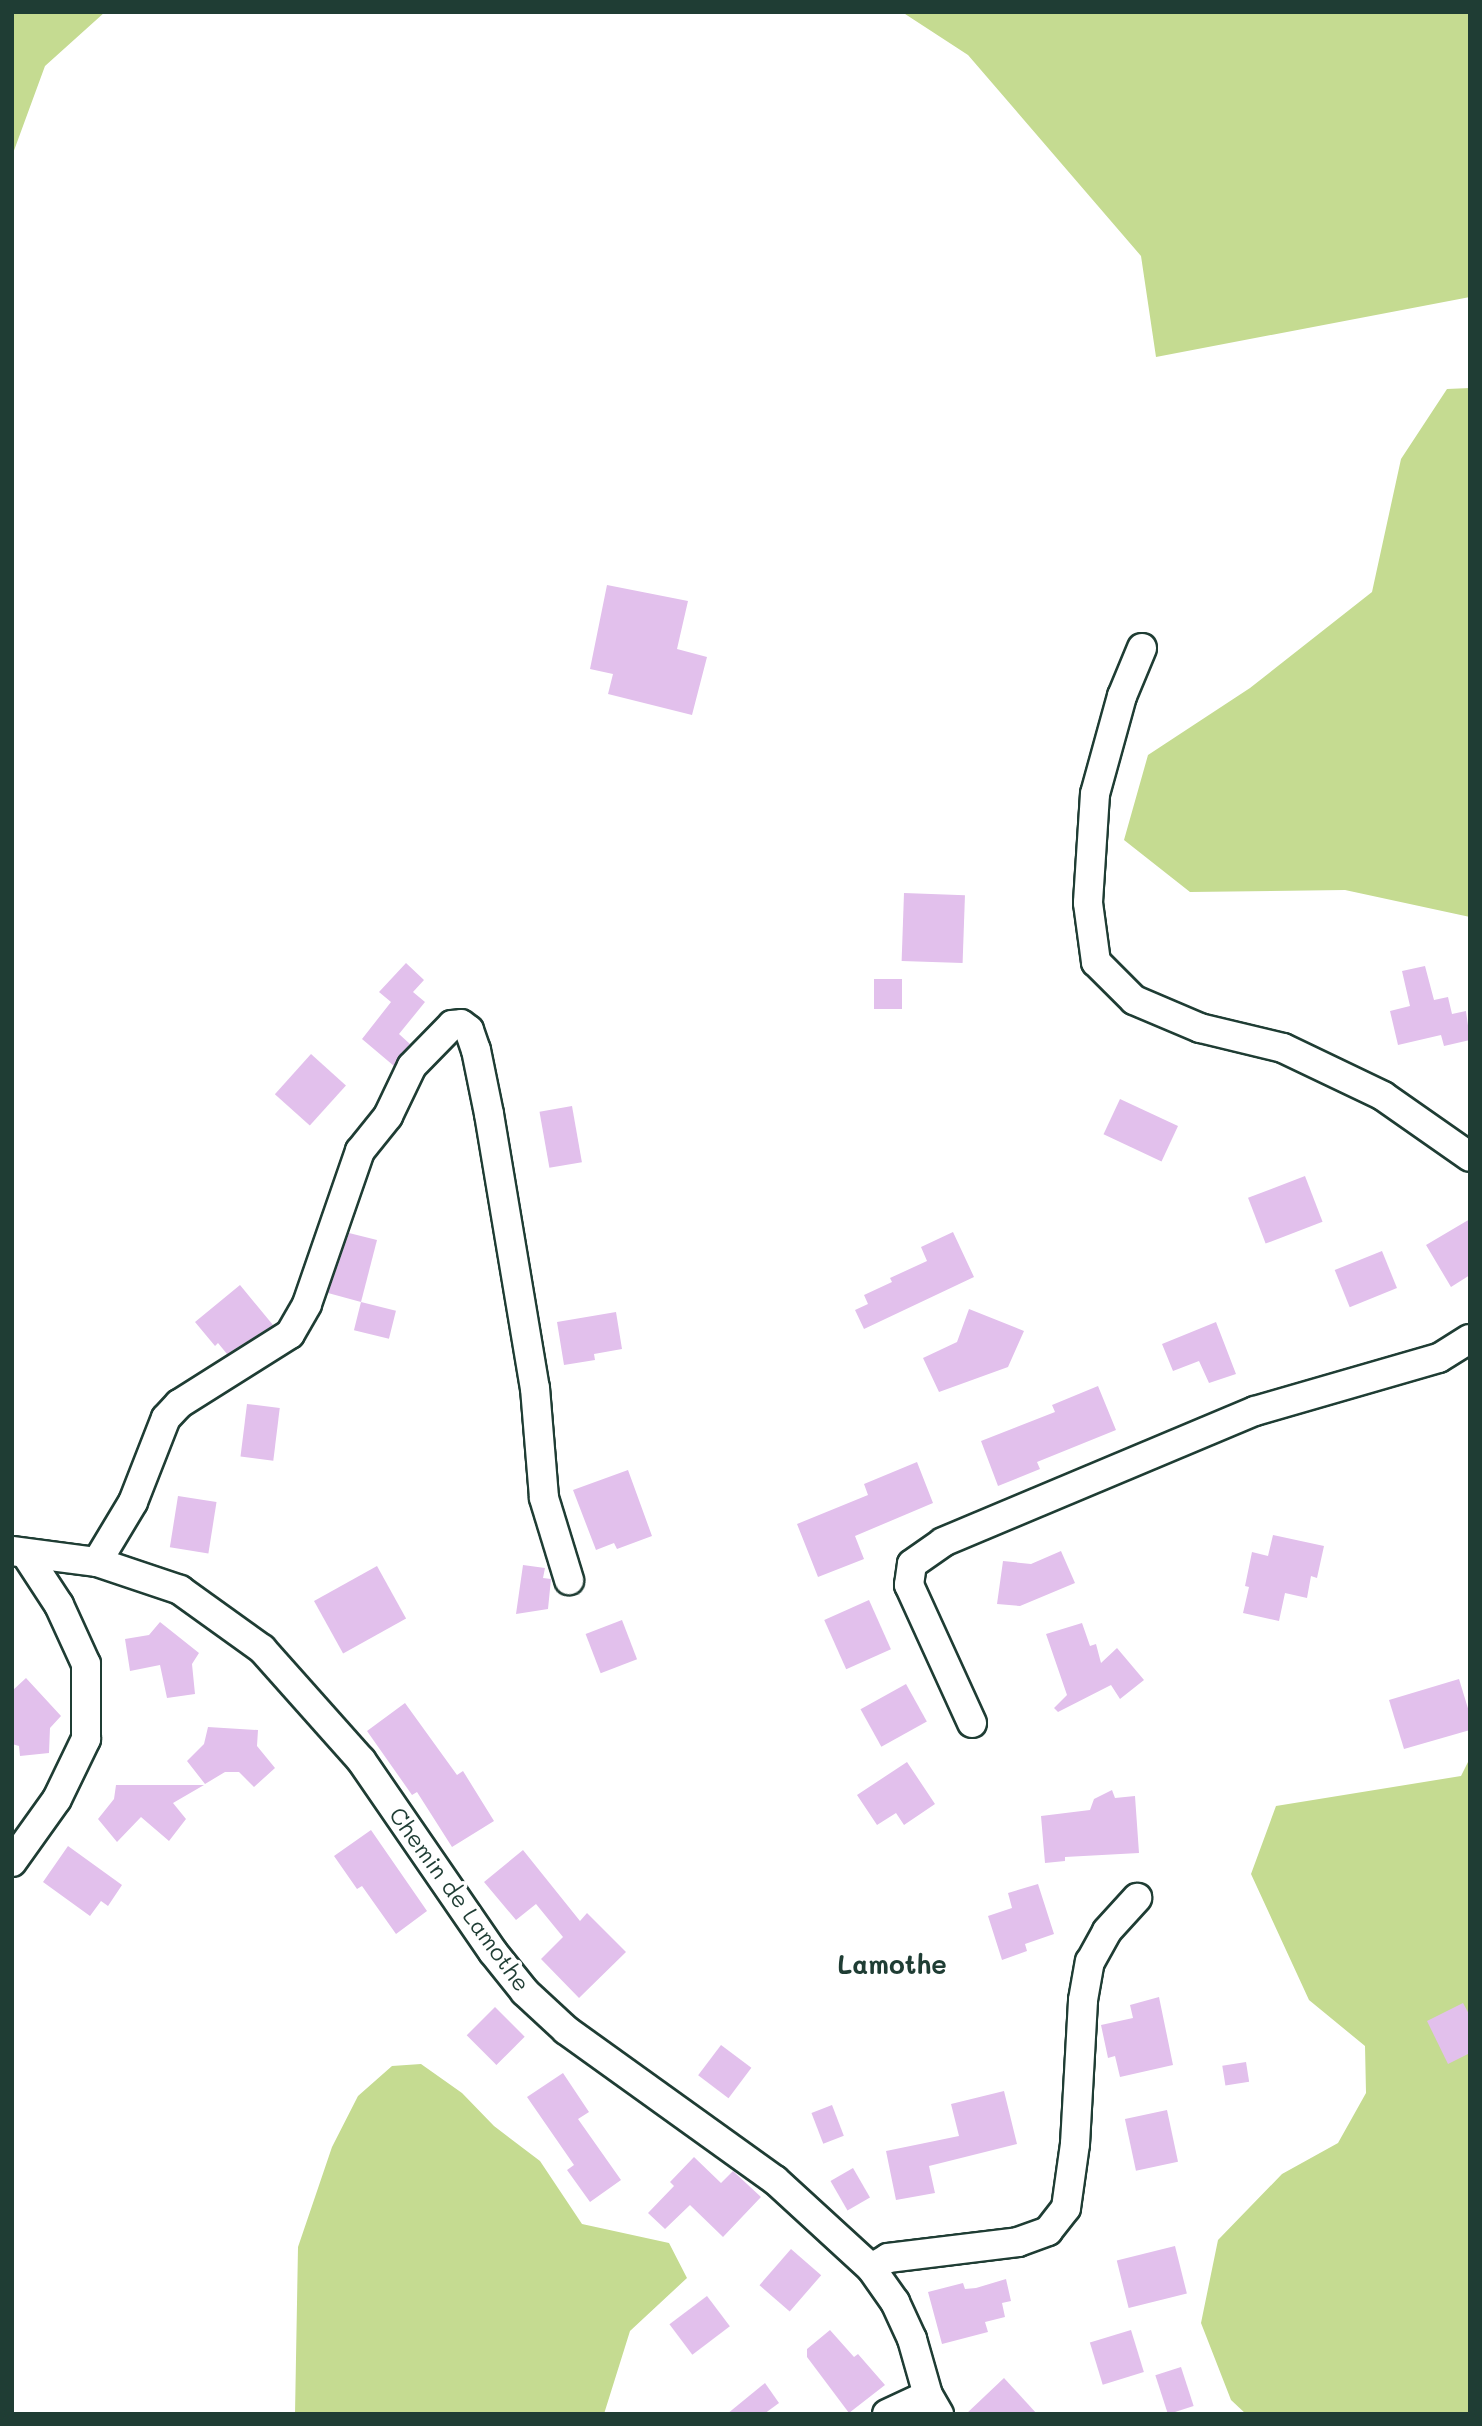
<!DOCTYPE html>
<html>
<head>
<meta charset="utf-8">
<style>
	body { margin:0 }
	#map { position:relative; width:1482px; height:2426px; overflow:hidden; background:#fff; font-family:Mali,sans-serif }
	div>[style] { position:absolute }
	.green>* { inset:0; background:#c5db91 }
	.building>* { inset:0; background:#e2c0ec; transform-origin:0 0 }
	.roads { filter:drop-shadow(2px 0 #1f3d34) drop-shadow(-2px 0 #1f3d34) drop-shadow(0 2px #1f3d34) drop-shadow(0 -2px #1f3d34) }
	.minor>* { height:28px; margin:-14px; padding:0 14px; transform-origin:14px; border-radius:14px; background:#fff }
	span { translate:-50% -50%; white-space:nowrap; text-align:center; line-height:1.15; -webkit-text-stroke:7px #fff; paint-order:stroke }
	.street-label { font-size:23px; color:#1f3d34 }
	.quarter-label { font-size:26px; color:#1f3d34; font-weight:700 }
	.frame { position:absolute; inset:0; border:14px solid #1f3d34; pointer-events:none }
</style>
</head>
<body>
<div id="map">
	<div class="green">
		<i style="clip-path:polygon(12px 12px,105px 12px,45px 66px,12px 156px)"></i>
		<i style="clip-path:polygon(902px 12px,1470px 12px,1470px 297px,1156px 357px,1141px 256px,968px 55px)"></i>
		<i style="clip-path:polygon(1470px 388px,1470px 917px,1345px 890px,1190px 892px,1124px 840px,1148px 755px,1250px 688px,1372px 592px,1401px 459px,1447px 389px)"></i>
		<i style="clip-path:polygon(1470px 1758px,1470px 2414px,1246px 2414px,1231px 2400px,1201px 2323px,1218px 2240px,1282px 2174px,1338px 2143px,1366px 2093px,1365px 2046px,1309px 2000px,1251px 1874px,1276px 1806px,1461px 1776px)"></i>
		<i style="clip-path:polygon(421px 2064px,462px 2093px,494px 2126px,540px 2161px,582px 2224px,669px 2243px,687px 2278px,630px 2331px,604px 2414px,295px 2414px,298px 2247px,332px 2147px,358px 2096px,392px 2066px)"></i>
	</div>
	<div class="building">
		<i style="clip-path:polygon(607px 585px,688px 601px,677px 649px,707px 657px,692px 715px,608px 694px,613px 674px,590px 669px)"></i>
		<i style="left:904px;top:893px;width:61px;height:68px;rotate:2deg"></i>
		<i style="clip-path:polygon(406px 963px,424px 980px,413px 992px,425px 1002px,399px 1034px,410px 1044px,394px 1066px,362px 1039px,391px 1002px,379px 992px)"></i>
		<i style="clip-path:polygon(1425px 966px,1434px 1000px,1448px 997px,1452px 1014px,1466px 1011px,1470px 1040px,1444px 1046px,1441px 1035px,1398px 1045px,1390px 1011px,1410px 1006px,1402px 971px)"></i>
		<i style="left:902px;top:979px;width:30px;height:28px;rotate:90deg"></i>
		<i style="left:311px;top:1054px;width:47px;height:54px;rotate:42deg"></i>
		<i style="left:1120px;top:1099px;width:64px;height:39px;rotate:25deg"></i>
		<i style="left:572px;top:1106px;width:57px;height:33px;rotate:80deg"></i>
		<i style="left:1305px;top:1176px;width:49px;height:61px;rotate:69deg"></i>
		<i style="clip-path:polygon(1470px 1219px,1470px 1275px,1451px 1287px,1426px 1245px)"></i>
		<i style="clip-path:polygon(953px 1232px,974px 1277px,864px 1329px,855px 1310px,868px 1304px,864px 1295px,892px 1282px,890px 1278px,927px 1261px,921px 1247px)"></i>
		<i style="clip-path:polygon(349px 1233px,377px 1240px,361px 1302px,328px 1293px)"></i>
		<i style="left:1382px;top:1251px;width:40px;height:51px;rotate:68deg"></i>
		<i style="clip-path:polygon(240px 1285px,273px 1325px,227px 1354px,218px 1343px,215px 1346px,195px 1322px)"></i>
		<i style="left:361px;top:1302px;width:36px;height:29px;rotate:14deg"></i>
		<i style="clip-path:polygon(969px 1309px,1024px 1331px,1008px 1367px,939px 1392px,923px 1358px,957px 1342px)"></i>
		<i style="clip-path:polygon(616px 1312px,622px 1349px,594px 1354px,595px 1360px,564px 1365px,557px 1322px)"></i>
		<i style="clip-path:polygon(1216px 1322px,1236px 1374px,1209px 1383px,1199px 1361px,1173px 1371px,1162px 1344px)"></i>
		<i style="clip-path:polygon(1098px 1386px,1116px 1430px,1037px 1462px,1040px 1469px,998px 1486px,981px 1441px,1055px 1412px,1052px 1405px)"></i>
		<i style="left:247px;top:1404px;width:33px;height:53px;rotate:7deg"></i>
		<i style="clip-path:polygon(917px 1462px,933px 1503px,855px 1536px,864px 1559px,818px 1577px,797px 1524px,868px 1495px,864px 1484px)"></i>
		<i style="clip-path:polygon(628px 1470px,652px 1536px,617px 1549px,614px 1543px,596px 1550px,573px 1490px)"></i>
		<i style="left:178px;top:1496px;width:39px;height:52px;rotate:9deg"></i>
		<i style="clip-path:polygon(1273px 1535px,1324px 1546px,1317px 1578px,1311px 1576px,1307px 1598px,1285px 1593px,1279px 1621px,1243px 1613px,1249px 1587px,1245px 1586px,1252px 1552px,1268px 1556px)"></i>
		<i style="clip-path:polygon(1061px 1551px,1075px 1583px,1020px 1606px,997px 1604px,1003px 1561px,1031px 1564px)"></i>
		<i style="clip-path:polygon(523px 1565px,545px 1568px,543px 1578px,551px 1579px,548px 1609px,516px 1614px)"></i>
		<i style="left:377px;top:1566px;width:60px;height:72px;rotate:61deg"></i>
		<i style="left:869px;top:1600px;width:54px;height:49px;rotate:66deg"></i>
		<i style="left:622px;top:1620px;width:42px;height:39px;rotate:69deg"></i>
		<i style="clip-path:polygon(160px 1622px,199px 1653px,192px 1664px,195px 1694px,167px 1698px,160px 1665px,130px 1671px,125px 1639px,149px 1635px)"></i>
		<i style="clip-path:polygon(1082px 1623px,1090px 1646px,1096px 1644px,1101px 1663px,1117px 1648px,1144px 1680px,1120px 1699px,1111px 1685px,1058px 1712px,1054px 1708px,1067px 1695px,1046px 1634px)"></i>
		<i style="clip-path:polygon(26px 1678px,61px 1716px,50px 1728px,49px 1753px,20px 1756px,19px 1746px,12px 1744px,12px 1691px)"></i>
		<i style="clip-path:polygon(1459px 1679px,1470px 1715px,1470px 1730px,1404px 1749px,1389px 1700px)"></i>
		<i style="left:906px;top:1684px;width:43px;height:52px;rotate:61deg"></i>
		<i style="clip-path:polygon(405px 1703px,457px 1775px,463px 1771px,494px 1821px,452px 1847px,417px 1792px,412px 1795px,367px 1731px)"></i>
		<i style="clip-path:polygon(208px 1727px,258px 1730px,257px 1746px,275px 1768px,254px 1787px,239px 1772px,225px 1772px,205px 1784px,187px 1761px,204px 1744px)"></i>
		<i style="clip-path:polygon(907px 1762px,935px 1804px,904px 1825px,896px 1813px,877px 1825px,857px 1795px)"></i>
		<i style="clip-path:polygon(116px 1785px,204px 1785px,173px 1803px,186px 1819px,169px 1841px,141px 1817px,117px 1842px,98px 1819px,114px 1799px)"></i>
		<i style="clip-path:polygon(1112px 1790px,1115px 1798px,1135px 1796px,1139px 1853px,1065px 1857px,1065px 1861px,1045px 1863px,1041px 1816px,1090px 1810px,1094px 1799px)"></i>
		<i style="clip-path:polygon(371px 1830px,427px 1911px,396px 1934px,362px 1886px,357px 1889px,334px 1856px)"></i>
		<i style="clip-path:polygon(68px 1846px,122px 1885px,108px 1906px,101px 1901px,90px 1916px,43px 1882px)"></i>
		<i style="clip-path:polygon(523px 1850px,580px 1921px,587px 1913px,626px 1952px,579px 1998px,541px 1959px,563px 1937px,536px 1904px,516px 1920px,484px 1882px)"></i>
		<i style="clip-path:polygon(1038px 1884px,1054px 1934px,1025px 1944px,1027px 1951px,1002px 1960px,988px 1916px,1012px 1908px,1008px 1893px)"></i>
		<i style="clip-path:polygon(1159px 1997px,1173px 2065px,1120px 2077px,1115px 2056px,1108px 2058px,1101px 2025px,1133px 2018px,1130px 2005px)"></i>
		<i style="clip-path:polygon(1463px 2003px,1470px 2016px,1470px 2053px,1448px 2064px,1427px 2021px)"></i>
		<i style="left:495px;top:2007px;width:42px;height:40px;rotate:45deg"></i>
		<i style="left:721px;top:2045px;width:38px;height:38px;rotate:37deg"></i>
		<i style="left:1246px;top:2062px;width:20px;height:24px;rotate:81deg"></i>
		<i style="clip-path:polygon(563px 2073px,589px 2112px,578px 2119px,621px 2180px,590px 2202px,567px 2170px,574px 2165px,527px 2097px)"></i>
		<i style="clip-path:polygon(1004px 2091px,1017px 2144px,929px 2166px,935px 2193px,896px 2200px,886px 2151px,959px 2136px,951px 2104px)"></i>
		<i style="left:832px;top:2105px;width:33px;height:22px;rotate:69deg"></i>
		<i style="left:1167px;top:2110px;width:53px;height:43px;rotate:78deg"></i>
		<i style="clip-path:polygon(694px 2157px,721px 2183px,733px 2171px,761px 2197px,723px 2237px,690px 2205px,665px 2229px,648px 2213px,674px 2186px,670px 2182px)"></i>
		<i style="left:853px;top:2168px;width:34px;height:26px;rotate:60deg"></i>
		<i style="left:1175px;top:2246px;width:49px;height:60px;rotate:76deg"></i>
		<i style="left:791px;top:2249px;width:40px;height:48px;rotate:41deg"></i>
		<i style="clip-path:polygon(1006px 2279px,1011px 2301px,1002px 2303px,1005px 2317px,985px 2322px,988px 2332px,942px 2344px,928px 2292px,963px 2283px,965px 2289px,976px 2288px)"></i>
		<i style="left:707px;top:2296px;width:38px;height:47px;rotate:53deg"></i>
		<i style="clip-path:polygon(830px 2330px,854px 2357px,858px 2354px,885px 2385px,849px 2413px,807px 2357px,807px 2349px)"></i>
		<i style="left:1131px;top:2330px;width:44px;height:43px;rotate:73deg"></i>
		<i style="left:1181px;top:2367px;width:41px;height:27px;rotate:72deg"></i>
		<i style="clip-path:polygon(1004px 2378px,1037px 2414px,966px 2414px)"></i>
		<i style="clip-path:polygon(765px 2383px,779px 2403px,764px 2414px,727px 2414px)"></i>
	</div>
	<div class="roads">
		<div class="minor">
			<i style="left:1142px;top:648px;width:52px;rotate:112.6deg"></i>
			<i style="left:1122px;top:696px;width:102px;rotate:105.4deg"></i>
			<i style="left:1095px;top:794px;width:109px;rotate:93.7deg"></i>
			<i style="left:1088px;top:903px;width:60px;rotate:82.3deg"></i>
			<i style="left:1096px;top:962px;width:54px;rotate:45deg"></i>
			<i style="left:1134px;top:1000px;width:72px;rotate:23deg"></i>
			<i style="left:1200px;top:1028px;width:85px;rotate:13.5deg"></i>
			<i style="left:1283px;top:1048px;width:111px;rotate:25.6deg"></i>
			<i style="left:1383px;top:1096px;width:106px;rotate:35deg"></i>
			<i style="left:12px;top:1551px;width:86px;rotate:7.4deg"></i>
			<i style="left:97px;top:1562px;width:88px;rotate:18.6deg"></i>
			<i style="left:180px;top:1590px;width:101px;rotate:35.7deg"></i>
			<i style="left:262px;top:1649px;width:149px;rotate:48.3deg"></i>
			<i style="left:361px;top:1760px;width:233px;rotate:55.5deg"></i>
			<i style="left:493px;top:1952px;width:51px;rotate:51.3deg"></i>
			<i style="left:525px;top:1992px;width:56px;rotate:42.8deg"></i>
			<i style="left:566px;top:2030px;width:257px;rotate:35.7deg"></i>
			<i style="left:775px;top:2180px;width:130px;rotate:42.5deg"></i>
			<i style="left:871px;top:2268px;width:42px;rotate:54.8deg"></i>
			<i style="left:895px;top:2302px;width:41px;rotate:65.3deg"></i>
			<i style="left:912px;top:2339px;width:58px;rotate:74.1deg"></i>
			<i style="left:928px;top:2395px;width:22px;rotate:60deg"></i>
			<i style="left:97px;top:1562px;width:70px;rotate:-59deg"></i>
			<i style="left:133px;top:1502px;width:90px;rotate:-68.6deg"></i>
			<i style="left:166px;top:1418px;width:19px;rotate:-47deg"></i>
			<i style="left:179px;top:1404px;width:131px;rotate:-32.2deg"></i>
			<i style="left:290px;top:1334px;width:34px;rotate:-60deg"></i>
			<i style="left:307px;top:1304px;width:162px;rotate:-70.9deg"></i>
			<i style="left:360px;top:1151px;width:45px;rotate:-51.3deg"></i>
			<i style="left:388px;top:1116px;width:55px;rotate:-64.4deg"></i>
			<i style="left:412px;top:1066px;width:57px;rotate:-45.7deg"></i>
			<i style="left:452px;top:1025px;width:9px;rotate:-6deg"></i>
			<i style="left:461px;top:1024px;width:10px;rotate:37deg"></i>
			<i style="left:469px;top:1030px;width:21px;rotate:71deg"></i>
			<i style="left:476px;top:1050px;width:65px;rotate:78.5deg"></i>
			<i style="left:489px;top:1114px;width:278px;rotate:80.5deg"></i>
			<i style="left:535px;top:1388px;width:110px;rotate:85.3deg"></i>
			<i style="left:544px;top:1498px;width:86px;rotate:73deg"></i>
			<i style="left:972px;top:1723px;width:152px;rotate:-114.5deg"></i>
			<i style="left:909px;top:1585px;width:21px;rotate:-82deg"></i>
			<i style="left:912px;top:1564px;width:38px;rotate:-35deg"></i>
			<i style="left:943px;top:1542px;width:338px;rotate:-22.8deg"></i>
			<i style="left:1255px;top:1411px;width:191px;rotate:-16.1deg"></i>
			<i style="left:1439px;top:1358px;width:36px;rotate:-32deg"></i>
			<i style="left:12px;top:1862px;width:77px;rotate:-54.5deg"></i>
			<i style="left:57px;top:1799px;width:67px;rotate:-64.2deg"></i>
			<i style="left:86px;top:1739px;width:75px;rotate:-90deg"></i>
			<i style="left:86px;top:1664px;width:65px;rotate:-114.6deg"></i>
			<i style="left:59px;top:1605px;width:62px;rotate:-123.2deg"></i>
			<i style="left:871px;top:2268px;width:20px;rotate:-30deg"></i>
			<i style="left:888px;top:2258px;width:131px;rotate:-7deg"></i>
			<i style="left:1018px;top:2242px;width:32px;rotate:-20deg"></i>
			<i style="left:1048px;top:2231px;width:29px;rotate:-52deg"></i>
			<i style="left:1066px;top:2208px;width:65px;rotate:-82deg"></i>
			<i style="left:1075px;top:2144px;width:144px;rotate:-86.8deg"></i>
			<i style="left:1083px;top:2000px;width:39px;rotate:-80deg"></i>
			<i style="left:1090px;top:1962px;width:35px;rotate:-61deg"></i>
			<i style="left:1107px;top:1931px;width:45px;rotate:-47.7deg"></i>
			<i style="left:887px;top:2414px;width:45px;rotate:-24.9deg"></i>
		</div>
	</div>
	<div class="street-label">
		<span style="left:460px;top:1899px;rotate:54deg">Chemin de Lamothe</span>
	</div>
	<div class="quarter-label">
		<span style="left:892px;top:1965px">Lamothe</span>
	</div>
	<div class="frame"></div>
</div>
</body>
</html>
